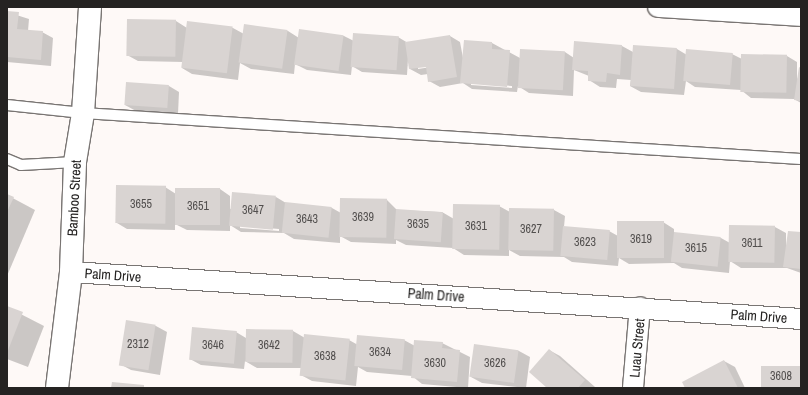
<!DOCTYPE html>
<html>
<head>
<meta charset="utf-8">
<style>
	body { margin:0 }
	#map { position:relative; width:808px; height:395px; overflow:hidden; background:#fef9f7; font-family:"Archivo Narrow",sans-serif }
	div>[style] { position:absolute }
	.shadow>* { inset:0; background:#0003 }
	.building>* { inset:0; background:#d9d4d2; transform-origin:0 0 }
	.roads { filter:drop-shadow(1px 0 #797573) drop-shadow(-1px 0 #797573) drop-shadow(0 1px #797573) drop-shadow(0 -1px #797573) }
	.lane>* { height:10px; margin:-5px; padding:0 5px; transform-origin:5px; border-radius:5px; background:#fff }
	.street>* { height:20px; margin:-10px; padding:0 10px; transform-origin:10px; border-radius:10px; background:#fff }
	.secondary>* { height:22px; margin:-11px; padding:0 11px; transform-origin:11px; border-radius:11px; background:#fff }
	span { translate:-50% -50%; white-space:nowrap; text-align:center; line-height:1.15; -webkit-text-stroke:3.5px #fff; paint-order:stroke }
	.number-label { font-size:12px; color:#524f4e }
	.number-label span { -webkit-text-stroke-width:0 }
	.street-label { font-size:14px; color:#252322 }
	.frame { position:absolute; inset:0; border:8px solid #252322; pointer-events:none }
</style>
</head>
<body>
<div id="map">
	<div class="shadow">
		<i style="clip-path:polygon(7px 12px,29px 19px,28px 31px,42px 32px,53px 38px,51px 66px,7px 62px)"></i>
		<i style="clip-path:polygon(evenodd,176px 21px,187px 28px,188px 22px,233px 28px,244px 34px,288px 31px,299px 38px,344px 36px,354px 41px,398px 37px,408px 43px,450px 36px,460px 42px,463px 58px,465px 41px,492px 43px,520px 58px,565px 52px,574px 58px,622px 46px,633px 52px,677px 49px,687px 55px,732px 54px,742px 59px,787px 56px,797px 62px,797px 80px,801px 69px,801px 103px,794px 99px,751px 98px,741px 90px,695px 87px,686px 81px,684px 95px,641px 92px,630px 86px,631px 80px,617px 79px,616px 88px,600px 87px,589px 80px,589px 76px,574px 70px,573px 96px,529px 93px,518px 86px,517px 92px,472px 89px,463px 83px,440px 87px,429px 81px,428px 74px,421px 75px,410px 69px,408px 59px,407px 75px,362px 72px,352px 66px,351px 75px,307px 70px,295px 64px,294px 74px,251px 69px,240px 63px,238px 80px,192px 74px,182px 68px,183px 62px,138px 61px,127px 55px,176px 21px,418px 67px,431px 67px,418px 69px,418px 67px,176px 21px,471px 83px,512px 86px,512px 88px,471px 85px,471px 83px)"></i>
		<i style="clip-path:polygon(169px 86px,179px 92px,178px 114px,136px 111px,125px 105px)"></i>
		<i style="clip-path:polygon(evenodd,165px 187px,176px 194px,220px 189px,230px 196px,230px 209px,276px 197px,286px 203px,332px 208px,341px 213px,387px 200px,397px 210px,442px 212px,454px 219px,499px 206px,510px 212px,510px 209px,554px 210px,565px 216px,564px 227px,609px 231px,618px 236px,663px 222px,674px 229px,674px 233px,721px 238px,730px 243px,730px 226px,775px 227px,786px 233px,786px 247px,801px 233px,801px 273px,787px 268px,741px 268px,730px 261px,729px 273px,682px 268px,674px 263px,629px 264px,619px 258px,618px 266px,572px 262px,564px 257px,520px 256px,509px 250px,509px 256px,464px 255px,453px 248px,406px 245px,396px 240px,396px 244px,351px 242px,340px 236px,340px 243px,294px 239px,284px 233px,241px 232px,230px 225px,230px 231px,187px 230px,175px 224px,175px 230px,127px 229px,117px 223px,165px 187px,240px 226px,279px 229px,279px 231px,240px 228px,240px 226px)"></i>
		<i style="clip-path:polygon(7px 195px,35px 210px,7px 276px)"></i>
		<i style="clip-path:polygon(7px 307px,44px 326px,28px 367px,7px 359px)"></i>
		<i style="clip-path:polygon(127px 322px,156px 326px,167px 332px,160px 375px,131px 370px,120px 364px)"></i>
		<i style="clip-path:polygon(247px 330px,293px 331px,305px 338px,349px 340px,358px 345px,404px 340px,415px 346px,442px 343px,470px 357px,468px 388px,422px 384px,412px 376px,367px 372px,358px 367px,356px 386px,312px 381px,301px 375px,302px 368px,257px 368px,245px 361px,244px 369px,201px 365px,190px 359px,236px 332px,246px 338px)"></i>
		<i style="clip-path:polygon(475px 346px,519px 351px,530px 357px,526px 388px,482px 383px,471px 377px)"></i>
		<i style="clip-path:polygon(549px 350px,560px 356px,595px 387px,548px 388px)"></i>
		<i style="clip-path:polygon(724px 361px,735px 367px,745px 388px,686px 388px)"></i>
	</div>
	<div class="building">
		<i style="clip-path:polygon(7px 11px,19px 12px,17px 29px,43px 31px,41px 60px,7px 57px)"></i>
		<i style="left:127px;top:19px;width:49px;height:37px;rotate:1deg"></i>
		<i style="left:187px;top:21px;width:46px;height:47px;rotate:7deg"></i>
		<i style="left:244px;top:24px;width:44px;height:39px;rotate:8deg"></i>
		<i style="left:299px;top:29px;width:45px;height:36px;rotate:8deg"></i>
		<i style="left:353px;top:33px;width:46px;height:34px;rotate:4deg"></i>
		<i style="clip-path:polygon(450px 35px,457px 77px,428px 82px,426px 67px,409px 69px,405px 42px)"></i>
		<i style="clip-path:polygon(464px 40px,492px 42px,492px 49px,510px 50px,507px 87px,460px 83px)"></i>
		<i style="clip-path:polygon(574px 41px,622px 45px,620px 75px,607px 73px,606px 82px,588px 81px,588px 71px,572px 70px)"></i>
		<i style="left:633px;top:45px;width:44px;height:41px;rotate:4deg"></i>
		<i style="left:520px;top:49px;width:45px;height:39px;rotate:3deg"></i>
		<i style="left:686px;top:49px;width:47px;height:32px;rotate:5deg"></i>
		<i style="left:741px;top:54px;width:46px;height:38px;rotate:1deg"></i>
		<i style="clip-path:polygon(799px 67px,801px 68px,801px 101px,794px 100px)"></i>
		<i style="left:126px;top:82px;width:43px;height:23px;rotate:4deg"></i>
		<i style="left:116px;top:185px;width:50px;height:38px;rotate:1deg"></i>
		<i style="left:175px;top:188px;width:45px;height:37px"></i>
		<i style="left:232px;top:192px;width:44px;height:34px;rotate:5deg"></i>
		<i style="clip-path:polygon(7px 194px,14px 197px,7px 212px)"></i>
		<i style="left:340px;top:198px;width:47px;height:39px;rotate:1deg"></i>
		<i style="left:285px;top:202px;width:47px;height:31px;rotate:6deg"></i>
		<i style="left:453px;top:204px;width:47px;height:45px;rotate:1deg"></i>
		<i style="left:509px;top:208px;width:45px;height:42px;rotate:1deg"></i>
		<i style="left:396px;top:209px;width:47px;height:30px;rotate:4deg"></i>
		<i style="left:664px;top:221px;width:37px;height:47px;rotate:90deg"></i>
		<i style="left:729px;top:225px;width:46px;height:37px;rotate:1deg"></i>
		<i style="left:563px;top:226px;width:47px;height:30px;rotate:5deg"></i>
		<i style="clip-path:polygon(788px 231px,801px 232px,801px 269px,783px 267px)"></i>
		<i style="left:674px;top:232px;width:47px;height:30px;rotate:6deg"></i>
		<i style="clip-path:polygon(7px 306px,23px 312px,7px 353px)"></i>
		<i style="left:126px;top:320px;width:30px;height:46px;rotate:9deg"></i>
		<i style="left:192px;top:327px;width:45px;height:33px;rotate:5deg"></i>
		<i style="left:246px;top:329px;width:47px;height:33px;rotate:1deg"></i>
		<i style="left:304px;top:334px;width:46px;height:42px;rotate:6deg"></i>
		<i style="left:357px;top:335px;width:48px;height:31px;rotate:5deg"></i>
		<i style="clip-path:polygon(414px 340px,443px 342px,442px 348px,460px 350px,457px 382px,411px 378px)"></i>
		<i style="left:474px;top:344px;width:45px;height:33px;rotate:8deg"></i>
		<i style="clip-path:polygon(549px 349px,585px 380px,578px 388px,547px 388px,529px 372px)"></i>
		<i style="clip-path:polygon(724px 360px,738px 388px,685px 388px,682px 382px)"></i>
		<i style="left:801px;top:366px;width:22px;height:40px;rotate:90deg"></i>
		<i style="clip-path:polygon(112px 382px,144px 385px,144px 388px,111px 388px)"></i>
	</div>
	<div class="roads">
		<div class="lane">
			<i style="left:7px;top:105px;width:76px;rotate:6deg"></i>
			<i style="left:83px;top:113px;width:719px;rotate:3.67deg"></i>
			<i style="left:7px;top:159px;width:15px;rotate:23deg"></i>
			<i style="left:21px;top:165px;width:54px;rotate:-3.2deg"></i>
		</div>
		<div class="street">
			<i style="left:658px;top:7px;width:143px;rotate:3.6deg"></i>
			<i style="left:71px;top:272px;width:732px;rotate:3.68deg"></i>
			<i style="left:633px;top:388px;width:81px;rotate:-85.1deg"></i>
		</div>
		<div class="secondary">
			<i style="left:57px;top:388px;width:117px;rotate:-83.1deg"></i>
			<i style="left:71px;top:272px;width:110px;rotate:-87.9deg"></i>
			<i style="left:75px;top:162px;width:50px;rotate:-80.7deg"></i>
			<i style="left:83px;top:113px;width:106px;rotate:-86.2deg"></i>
		</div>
	</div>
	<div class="number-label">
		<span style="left:141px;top:205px">3655</span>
		<span style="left:198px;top:207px">3651</span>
		<span style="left:253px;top:211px">3647</span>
		<span style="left:363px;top:218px">3639</span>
		<span style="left:307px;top:220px">3643</span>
		<span style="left:418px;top:225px">3635</span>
		<span style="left:476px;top:227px">3631</span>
		<span style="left:531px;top:230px">3627</span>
		<span style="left:641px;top:240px">3619</span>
		<span style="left:585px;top:243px">3623</span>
		<span style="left:752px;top:244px">3611</span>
		<span style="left:696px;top:249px">3615</span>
		<span style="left:138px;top:345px">2312</span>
		<span style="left:213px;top:346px">3646</span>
		<span style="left:269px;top:346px">3642</span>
		<span style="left:380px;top:353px">3634</span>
		<span style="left:325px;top:357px">3638</span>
		<span style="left:435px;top:364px">3630</span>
		<span style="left:495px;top:364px">3626</span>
		<span style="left:781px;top:377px">3608</span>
	</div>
	<div class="street-label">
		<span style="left:74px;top:198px;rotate:-87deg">Bamboo Street</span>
		<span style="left:113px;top:275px;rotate:4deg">Palm Drive</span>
		<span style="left:436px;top:295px;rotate:4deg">Palm Drive</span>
		<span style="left:759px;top:316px;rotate:4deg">Palm Drive</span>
		<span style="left:637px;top:348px;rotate:-85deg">Luau Street</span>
	</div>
	<div class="frame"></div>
</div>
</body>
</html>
